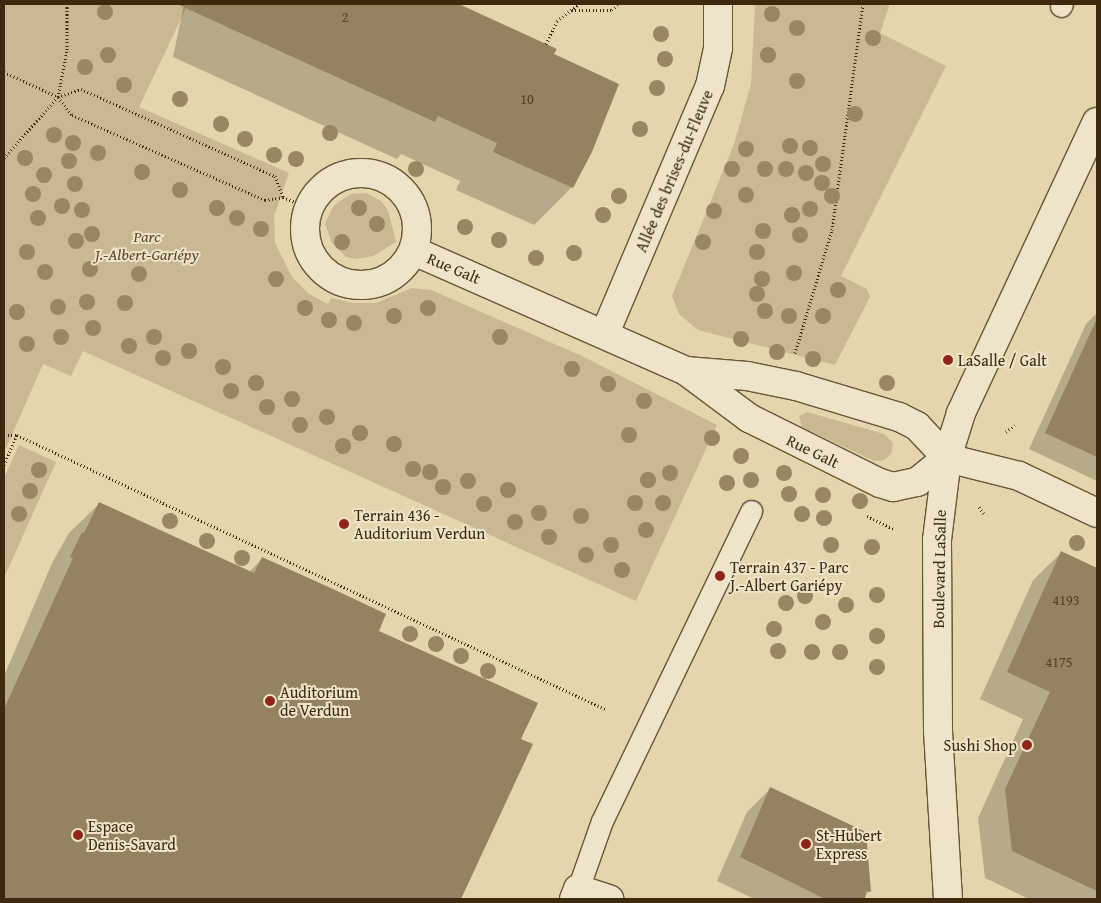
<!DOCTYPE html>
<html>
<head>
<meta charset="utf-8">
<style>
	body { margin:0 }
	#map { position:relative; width:1101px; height:903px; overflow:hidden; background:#e5d5ac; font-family:"Gentium Book Plus",serif }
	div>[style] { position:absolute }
	.green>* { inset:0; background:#c9b891 }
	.shadow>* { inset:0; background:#0003 }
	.building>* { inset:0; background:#958260 }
	.path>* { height:3px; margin-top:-1.5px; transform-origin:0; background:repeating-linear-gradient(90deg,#3f290e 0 1px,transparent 0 3.5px) }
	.roads { filter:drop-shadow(1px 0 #685436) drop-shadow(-1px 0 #685436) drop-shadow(0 1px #685436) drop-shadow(0 -1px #685436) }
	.lane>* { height:21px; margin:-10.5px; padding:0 10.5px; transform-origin:10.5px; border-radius:10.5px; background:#eee4c9 }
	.street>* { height:28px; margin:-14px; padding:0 14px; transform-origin:14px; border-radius:14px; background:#eee4c9 }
	.street>.ring { margin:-14px; padding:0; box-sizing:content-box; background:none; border:28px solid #eee4c9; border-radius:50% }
	.secondary>* { height:28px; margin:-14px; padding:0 14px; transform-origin:14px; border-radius:14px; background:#eee4c9 }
	.trees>* { width:16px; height:16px; margin:-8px; border-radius:50%; background:#998663 }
	.dots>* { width:14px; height:14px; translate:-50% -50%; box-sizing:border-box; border:2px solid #eee4c9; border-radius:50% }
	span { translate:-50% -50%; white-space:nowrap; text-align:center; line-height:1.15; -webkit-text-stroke:4px #eee4c9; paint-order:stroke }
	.number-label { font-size:14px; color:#543f22 }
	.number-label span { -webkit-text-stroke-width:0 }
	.street-label { font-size:16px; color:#3f290e }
	.park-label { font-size:16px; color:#5b4628; font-style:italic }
	.poi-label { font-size:16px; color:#3f290e }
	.left { translate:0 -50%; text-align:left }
	.right { translate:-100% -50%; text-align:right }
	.frame { position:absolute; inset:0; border:5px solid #3f290e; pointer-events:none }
</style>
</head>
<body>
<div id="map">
	<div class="green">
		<i style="clip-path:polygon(4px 4px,188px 4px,139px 107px,289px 173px,274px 216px,275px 243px,292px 277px,309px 294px,328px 304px,331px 298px,353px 303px,376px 303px,412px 288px,431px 290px,582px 356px,717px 425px,636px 601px,83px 351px,71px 376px,43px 364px,4px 453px)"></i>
		<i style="clip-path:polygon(755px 4px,890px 4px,880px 33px,946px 66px,841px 276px,867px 289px,870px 297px,835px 365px,698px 330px,679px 314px,672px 296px,734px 144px,751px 84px)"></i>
		<i style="clip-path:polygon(366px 193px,381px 201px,388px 210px,396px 242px,373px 256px,357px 259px,346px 257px,332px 243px,325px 224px,333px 207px,341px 200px,351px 194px)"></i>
		<i style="clip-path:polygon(807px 412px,884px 434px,893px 443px,891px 454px,884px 460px,874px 461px,802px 427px,799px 416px)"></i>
		<i style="clip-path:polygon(19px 445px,56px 462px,4px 578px,4px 478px)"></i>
	</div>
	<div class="shadow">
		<i style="clip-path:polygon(184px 4px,456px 4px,501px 24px,553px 55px,572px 187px,534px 225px,456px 190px,460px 181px,401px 154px,397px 159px,173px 57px)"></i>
		<i style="clip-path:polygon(1097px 313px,1097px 481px,1029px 449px,1086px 324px)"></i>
		<i style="clip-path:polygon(99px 504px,249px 572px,262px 559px,377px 631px,519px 740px,531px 745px,460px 899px,4px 899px,4px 676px,52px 563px,69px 533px)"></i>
		<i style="clip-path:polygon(1061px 553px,1097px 570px,1097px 899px,1029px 899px,985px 878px,978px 818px,1023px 719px,980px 699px,1033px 580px)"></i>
		<i style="clip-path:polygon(771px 788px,869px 891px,863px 899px,754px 899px,717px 881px,747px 812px)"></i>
	</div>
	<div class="building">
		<i style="clip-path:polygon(177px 4px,459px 4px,557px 49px,554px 54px,619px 84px,592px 152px,573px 188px,493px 152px,497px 143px,438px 116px,435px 122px)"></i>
		<i style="clip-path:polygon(1097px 318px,1097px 457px,1045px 433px)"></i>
		<i style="clip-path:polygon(99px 502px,254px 573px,262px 557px,333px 589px,386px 614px,379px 631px,538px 703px,521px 739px,533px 744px,461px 899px,4px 899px,4px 709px,73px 558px,70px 557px,82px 532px,84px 533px)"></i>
		<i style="clip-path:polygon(1061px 551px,1097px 568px,1097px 891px,1012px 851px,1005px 789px,1050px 692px,1007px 672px)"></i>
		<i style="clip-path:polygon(770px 787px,866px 832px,871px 892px,866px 891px,865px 899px,825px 899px,740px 857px)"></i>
	</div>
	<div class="path">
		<i style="left:572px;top:10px;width:40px"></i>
		<i style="left:612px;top:10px;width:8px;rotate:-45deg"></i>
		<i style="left:546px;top:44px;width:25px;rotate:-64deg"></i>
		<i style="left:557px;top:21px;width:28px;rotate:-38deg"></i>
		<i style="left:4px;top:72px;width:60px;rotate:24.8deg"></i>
		<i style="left:58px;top:97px;width:23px;rotate:52deg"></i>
		<i style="left:72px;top:115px;width:211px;rotate:23.8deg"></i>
		<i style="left:265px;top:200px;width:18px;rotate:-9deg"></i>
		<i style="left:283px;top:197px;width:28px;rotate:23deg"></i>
		<i style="left:58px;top:97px;width:24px;rotate:-19deg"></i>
		<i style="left:81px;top:89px;width:213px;rotate:24.2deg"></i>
		<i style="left:275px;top:176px;width:22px;rotate:69deg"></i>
		<i style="left:4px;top:158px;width:81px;rotate:-48.5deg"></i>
		<i style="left:58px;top:97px;width:48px;rotate:-79.2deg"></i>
		<i style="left:67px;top:50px;width:46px;rotate:-90deg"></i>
		<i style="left:795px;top:353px;width:128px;rotate:-73.3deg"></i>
		<i style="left:832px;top:230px;width:228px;rotate:-82.2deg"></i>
		<i style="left:1006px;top:432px;width:11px;rotate:-38deg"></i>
		<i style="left:4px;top:435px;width:13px"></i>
		<i style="left:4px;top:465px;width:33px;rotate:-67deg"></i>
		<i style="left:17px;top:435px;width:649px;rotate:24.98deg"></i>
		<i style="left:979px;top:507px;width:10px;rotate:53deg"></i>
		<i style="left:867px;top:516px;width:30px;rotate:26deg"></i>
	</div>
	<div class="roads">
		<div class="lane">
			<i style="left:1061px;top:6px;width:2px;rotate:-63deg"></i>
			<i style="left:578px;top:889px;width:72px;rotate:-70.6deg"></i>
			<i style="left:602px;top:821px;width:344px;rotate:-64.3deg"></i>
		</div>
		<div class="street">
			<i class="ring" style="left:305px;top:173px;width:84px;height:84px"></i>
			<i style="left:414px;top:251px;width:297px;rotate:23.8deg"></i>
			<i style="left:686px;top:371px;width:79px;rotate:36.7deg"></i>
			<i style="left:749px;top:418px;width:146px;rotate:26.4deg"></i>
			<i style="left:880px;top:483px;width:14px;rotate:17deg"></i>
			<i style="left:893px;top:487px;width:25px;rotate:-12deg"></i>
			<i style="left:917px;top:482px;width:38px;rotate:-39deg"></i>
			<i style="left:947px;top:458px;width:44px;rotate:-133.2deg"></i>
			<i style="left:917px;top:426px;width:20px;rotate:-153deg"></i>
			<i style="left:899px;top:417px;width:108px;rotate:-163.2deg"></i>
			<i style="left:796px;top:386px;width:50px;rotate:-168.5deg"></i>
			<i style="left:747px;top:376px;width:61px;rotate:-175.3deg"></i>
			<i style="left:605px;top:333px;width:268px;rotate:-67deg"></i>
			<i style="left:710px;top:86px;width:39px;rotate:-78deg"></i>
			<i style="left:718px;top:48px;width:44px;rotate:-90deg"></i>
		</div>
		<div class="secondary">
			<i style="left:947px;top:458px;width:74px;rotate:14deg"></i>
			<i style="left:1019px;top:476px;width:86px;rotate:25.4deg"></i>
			<i style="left:574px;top:899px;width:11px;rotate:-68deg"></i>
			<i style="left:578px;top:889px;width:33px;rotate:18deg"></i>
			<i style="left:948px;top:899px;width:168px;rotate:-93.4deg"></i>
			<i style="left:938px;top:731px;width:191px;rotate:-90.3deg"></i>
			<i style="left:937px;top:540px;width:83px;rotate:-83deg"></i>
			<i style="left:947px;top:458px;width:47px;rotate:-72.7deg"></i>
			<i style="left:961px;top:413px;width:321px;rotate:-65deg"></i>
		</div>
	</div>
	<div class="trees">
		<i style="left:105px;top:12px"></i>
		<i style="left:772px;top:14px"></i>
		<i style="left:797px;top:28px"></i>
		<i style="left:661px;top:34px"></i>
		<i style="left:873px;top:38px"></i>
		<i style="left:108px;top:55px"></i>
		<i style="left:768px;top:55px"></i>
		<i style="left:665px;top:59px"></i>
		<i style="left:85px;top:67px"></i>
		<i style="left:797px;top:81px"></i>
		<i style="left:124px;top:85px"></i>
		<i style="left:657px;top:88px"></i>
		<i style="left:180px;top:99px"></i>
		<i style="left:855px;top:114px"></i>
		<i style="left:221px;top:124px"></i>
		<i style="left:640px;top:129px"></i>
		<i style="left:330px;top:133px"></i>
		<i style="left:54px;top:135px"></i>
		<i style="left:245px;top:139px"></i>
		<i style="left:73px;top:143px"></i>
		<i style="left:790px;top:146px"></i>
		<i style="left:810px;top:148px"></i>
		<i style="left:746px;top:149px"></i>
		<i style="left:98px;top:153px"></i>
		<i style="left:274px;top:155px"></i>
		<i style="left:25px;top:158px"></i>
		<i style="left:296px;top:159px"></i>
		<i style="left:69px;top:161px"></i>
		<i style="left:823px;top:164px"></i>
		<i style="left:416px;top:169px"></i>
		<i style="left:732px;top:169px"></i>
		<i style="left:765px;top:169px"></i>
		<i style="left:786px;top:169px"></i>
		<i style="left:142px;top:172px"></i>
		<i style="left:806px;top:173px"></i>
		<i style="left:44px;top:175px"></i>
		<i style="left:822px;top:183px"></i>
		<i style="left:75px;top:184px"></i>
		<i style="left:180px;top:190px"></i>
		<i style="left:33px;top:194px"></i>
		<i style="left:746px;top:195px"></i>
		<i style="left:619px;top:196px"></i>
		<i style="left:832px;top:196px"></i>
		<i style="left:62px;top:206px"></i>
		<i style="left:217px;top:208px"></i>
		<i style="left:359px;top:208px"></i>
		<i style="left:810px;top:209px"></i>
		<i style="left:82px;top:210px"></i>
		<i style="left:714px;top:211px"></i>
		<i style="left:603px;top:215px"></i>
		<i style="left:792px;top:215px"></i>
		<i style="left:38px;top:218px"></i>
		<i style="left:237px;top:218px"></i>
		<i style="left:377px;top:224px"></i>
		<i style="left:465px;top:227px"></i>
		<i style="left:261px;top:229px"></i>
		<i style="left:763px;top:231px"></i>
		<i style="left:92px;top:234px"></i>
		<i style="left:800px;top:235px"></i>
		<i style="left:499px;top:240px"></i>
		<i style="left:76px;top:241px"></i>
		<i style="left:342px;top:242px"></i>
		<i style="left:703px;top:242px"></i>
		<i style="left:27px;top:252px"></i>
		<i style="left:757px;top:252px"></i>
		<i style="left:574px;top:253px"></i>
		<i style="left:536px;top:258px"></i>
		<i style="left:90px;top:269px"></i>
		<i style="left:45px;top:272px"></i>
		<i style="left:794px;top:273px"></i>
		<i style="left:139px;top:274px"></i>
		<i style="left:276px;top:279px"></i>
		<i style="left:762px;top:279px"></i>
		<i style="left:838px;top:290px"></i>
		<i style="left:757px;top:294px"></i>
		<i style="left:87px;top:302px"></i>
		<i style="left:125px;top:303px"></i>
		<i style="left:58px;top:307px"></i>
		<i style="left:305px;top:308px"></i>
		<i style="left:428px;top:308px"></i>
		<i style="left:765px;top:311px"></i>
		<i style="left:17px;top:312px"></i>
		<i style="left:394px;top:316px"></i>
		<i style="left:789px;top:316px"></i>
		<i style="left:823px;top:316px"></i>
		<i style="left:329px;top:320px"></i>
		<i style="left:354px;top:323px"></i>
		<i style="left:93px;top:328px"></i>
		<i style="left:61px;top:337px"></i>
		<i style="left:154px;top:337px"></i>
		<i style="left:500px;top:337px"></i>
		<i style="left:741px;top:339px"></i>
		<i style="left:27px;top:344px"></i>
		<i style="left:129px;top:346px"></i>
		<i style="left:189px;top:351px"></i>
		<i style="left:777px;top:352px"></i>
		<i style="left:163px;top:358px"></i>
		<i style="left:813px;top:359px"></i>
		<i style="left:223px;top:367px"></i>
		<i style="left:572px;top:369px"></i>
		<i style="left:256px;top:383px"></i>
		<i style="left:887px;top:383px"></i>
		<i style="left:608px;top:384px"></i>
		<i style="left:231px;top:391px"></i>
		<i style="left:292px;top:399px"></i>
		<i style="left:644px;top:401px"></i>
		<i style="left:267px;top:407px"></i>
		<i style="left:327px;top:417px"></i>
		<i style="left:300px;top:425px"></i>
		<i style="left:360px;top:433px"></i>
		<i style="left:629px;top:435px"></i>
		<i style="left:712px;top:438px"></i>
		<i style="left:394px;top:444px"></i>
		<i style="left:343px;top:446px"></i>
		<i style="left:741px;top:456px"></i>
		<i style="left:413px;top:469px"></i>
		<i style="left:39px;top:470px"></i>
		<i style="left:430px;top:472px"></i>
		<i style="left:670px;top:473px"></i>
		<i style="left:784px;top:473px"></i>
		<i style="left:648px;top:480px"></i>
		<i style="left:751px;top:480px"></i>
		<i style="left:468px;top:481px"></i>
		<i style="left:727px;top:483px"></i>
		<i style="left:443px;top:487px"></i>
		<i style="left:508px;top:490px"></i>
		<i style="left:30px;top:491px"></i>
		<i style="left:789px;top:494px"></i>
		<i style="left:823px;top:495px"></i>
		<i style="left:860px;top:501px"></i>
		<i style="left:635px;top:503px"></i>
		<i style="left:663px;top:503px"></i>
		<i style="left:484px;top:504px"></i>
		<i style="left:539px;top:513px"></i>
		<i style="left:19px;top:514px"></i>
		<i style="left:802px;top:514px"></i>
		<i style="left:581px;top:516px"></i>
		<i style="left:824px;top:518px"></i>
		<i style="left:170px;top:521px"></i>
		<i style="left:515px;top:522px"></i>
		<i style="left:646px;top:530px"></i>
		<i style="left:549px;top:537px"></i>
		<i style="left:207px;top:541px"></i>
		<i style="left:1077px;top:543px"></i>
		<i style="left:611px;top:545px"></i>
		<i style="left:831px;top:545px"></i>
		<i style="left:872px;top:547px"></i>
		<i style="left:586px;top:555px"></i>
		<i style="left:242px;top:558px"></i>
		<i style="left:622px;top:570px"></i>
		<i style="left:877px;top:595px"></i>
		<i style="left:805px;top:596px"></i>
		<i style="left:786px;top:603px"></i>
		<i style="left:846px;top:605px"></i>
		<i style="left:823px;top:622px"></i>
		<i style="left:774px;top:629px"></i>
		<i style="left:410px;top:634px"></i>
		<i style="left:877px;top:636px"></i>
		<i style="left:436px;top:644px"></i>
		<i style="left:778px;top:651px"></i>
		<i style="left:812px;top:652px"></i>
		<i style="left:840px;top:652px"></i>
		<i style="left:461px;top:656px"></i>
		<i style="left:877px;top:667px"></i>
		<i style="left:488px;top:671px"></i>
	</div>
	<div class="dots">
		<i style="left:948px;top:360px;background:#8f2418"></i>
		<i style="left:344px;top:524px;background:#8f2418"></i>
		<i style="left:720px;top:576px;background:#8f2418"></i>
		<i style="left:270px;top:701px;background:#8f2418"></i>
		<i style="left:1027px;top:745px;background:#8f2418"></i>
		<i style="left:78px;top:835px;background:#8f2418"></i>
		<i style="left:806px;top:844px;background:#8f2418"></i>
	</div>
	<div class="number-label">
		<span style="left:345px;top:17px">2</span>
		<span style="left:527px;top:99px">10</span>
		<span style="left:1066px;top:600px">4193</span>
		<span style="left:1059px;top:662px">4175</span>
	</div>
	<div class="street-label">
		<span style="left:674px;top:171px;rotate:-67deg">Allée des brises-du-Fleuve</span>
		<span style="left:454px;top:268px;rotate:23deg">Rue Galt</span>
		<span style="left:813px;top:451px;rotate:26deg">Rue Galt</span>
		<span style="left:939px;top:569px;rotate:-89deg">Boulevard LaSalle</span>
	</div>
	<div class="park-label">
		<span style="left:147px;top:245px">Parc<br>J.-Albert-Gariépy</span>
	</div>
	<div class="poi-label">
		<span class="left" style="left:958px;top:360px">LaSalle / Galt</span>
		<span class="left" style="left:354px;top:524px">Terrain 436 -<br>Auditorium Verdun</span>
		<span class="left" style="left:730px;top:576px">Terrain 437 - Parc<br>J.-Albert Gariépy</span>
		<span class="left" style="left:280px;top:701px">Auditorium<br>de Verdun</span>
		<span class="right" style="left:1017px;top:745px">Sushi Shop</span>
		<span class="left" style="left:88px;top:835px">Espace<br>Denis-Savard</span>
		<span class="left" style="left:816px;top:844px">St-Hubert<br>Express</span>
	</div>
	<div class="frame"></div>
</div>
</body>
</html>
